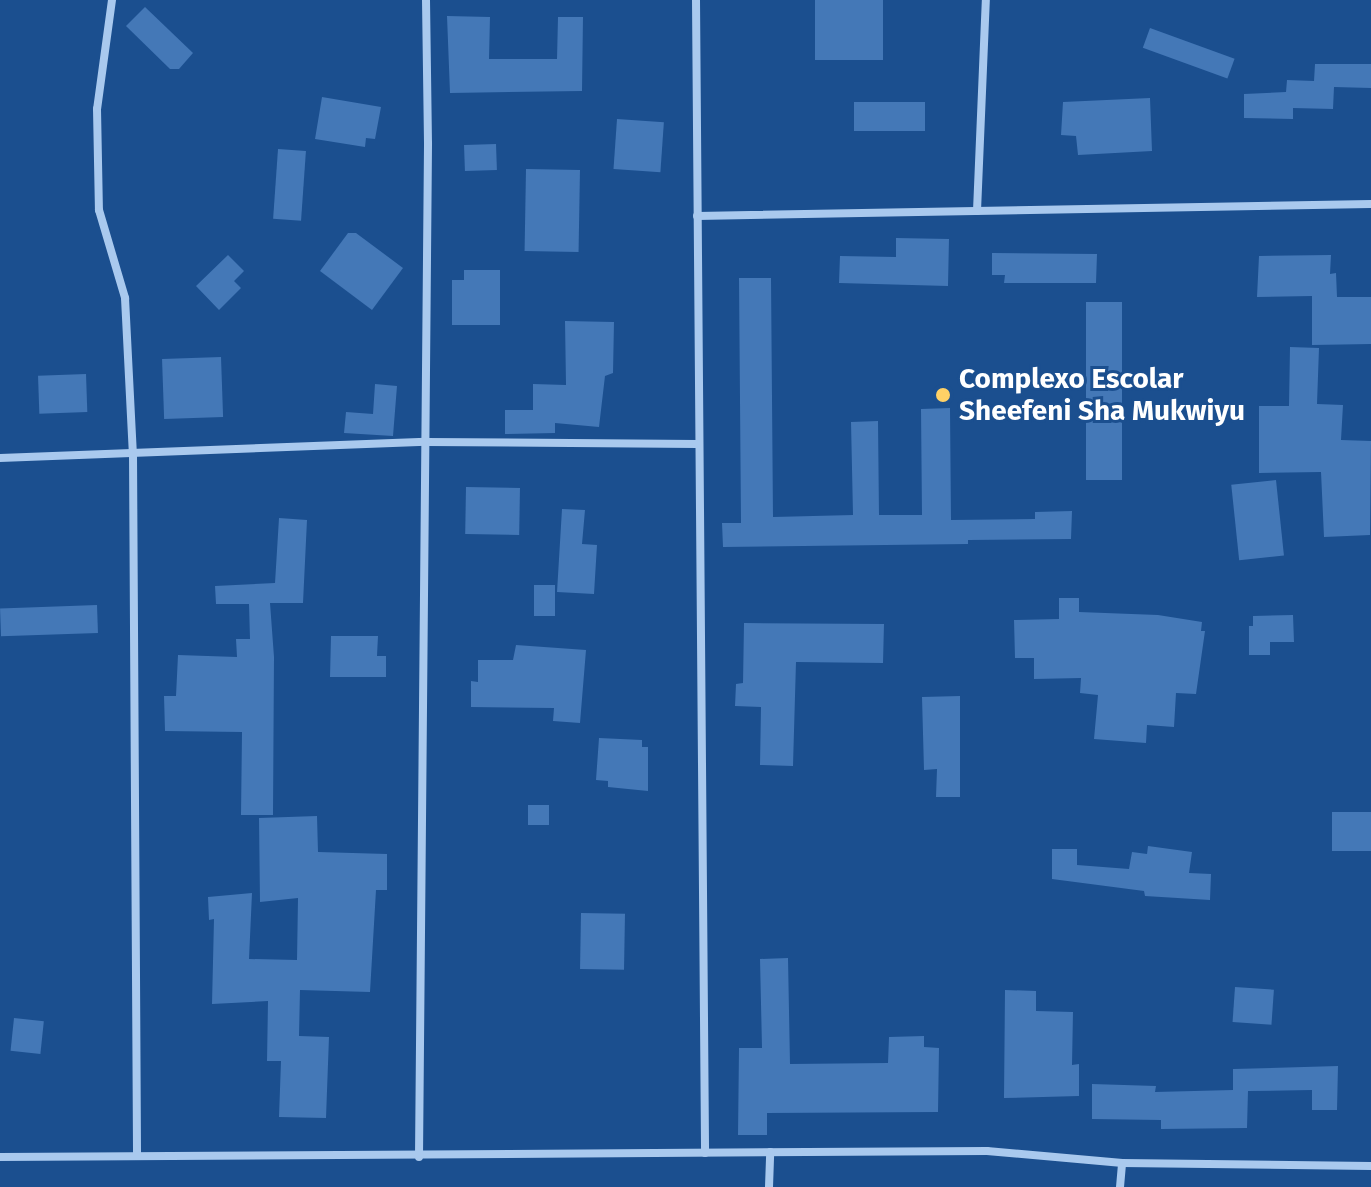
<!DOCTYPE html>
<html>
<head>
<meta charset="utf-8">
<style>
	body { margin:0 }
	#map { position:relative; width:1371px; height:1187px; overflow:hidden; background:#1b4f8f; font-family:"Fira Sans",sans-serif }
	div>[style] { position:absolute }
	.building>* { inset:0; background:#4478b7; transform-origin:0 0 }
	.street>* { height:8px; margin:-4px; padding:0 4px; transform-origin:4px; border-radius:4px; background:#a9c9ee }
	.dots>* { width:22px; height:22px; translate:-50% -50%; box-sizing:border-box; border:4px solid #1b4f8f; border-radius:50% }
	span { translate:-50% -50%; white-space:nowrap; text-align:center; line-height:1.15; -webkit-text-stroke:6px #1b4f8f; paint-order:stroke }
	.poi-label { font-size:28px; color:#fff; font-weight:700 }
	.left { translate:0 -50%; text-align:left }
</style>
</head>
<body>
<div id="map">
	<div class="building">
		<i style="left:815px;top:0;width:68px;height:60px"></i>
		<i style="clip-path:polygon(145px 7px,193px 53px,179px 69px,170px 69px,126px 26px)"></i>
		<i style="clip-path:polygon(447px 16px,490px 17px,489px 59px,557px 59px,558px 17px,583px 17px,582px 91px,450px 93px)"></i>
		<i style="left:1150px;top:28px;width:90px;height:21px;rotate:20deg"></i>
		<i style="clip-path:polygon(1315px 64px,1371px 64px,1371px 88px,1334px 87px,1333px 109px,1293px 108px,1293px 119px,1244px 118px,1244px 94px,1286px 92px,1287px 80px,1314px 81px)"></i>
		<i style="clip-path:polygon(322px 97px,381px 107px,375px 139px,366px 138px,365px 147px,315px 139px)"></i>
		<i style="clip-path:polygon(1150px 98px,1152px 151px,1078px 155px,1076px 136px,1061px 135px,1063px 102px)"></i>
		<i style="left:854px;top:102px;width:71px;height:29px"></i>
		<i style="left:617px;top:119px;width:47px;height:50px;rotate:4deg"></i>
		<i style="left:496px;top:144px;width:26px;height:32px;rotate:88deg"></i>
		<i style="left:278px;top:149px;width:28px;height:70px;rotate:4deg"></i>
		<i style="left:526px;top:169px;width:54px;height:82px;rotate:1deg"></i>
		<i style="clip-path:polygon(348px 233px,356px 233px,403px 268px,372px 310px,320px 271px)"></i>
		<i style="clip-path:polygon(896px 238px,949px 239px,948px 286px,839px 283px,840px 256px,896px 257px)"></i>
		<i style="clip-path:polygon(992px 253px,1097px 254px,1096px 283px,1004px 283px,1005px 275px,992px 275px)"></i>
		<i style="clip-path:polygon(228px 255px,244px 271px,234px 281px,241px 288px,219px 310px,196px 286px)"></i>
		<i style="clip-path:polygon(1331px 255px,1330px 274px,1336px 273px,1337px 297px,1371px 297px,1371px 344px,1312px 345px,1312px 296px,1257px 297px,1259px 256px)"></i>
		<i style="clip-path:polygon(464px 270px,500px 270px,500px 325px,452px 325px,452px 280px,464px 280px)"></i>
		<i style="clip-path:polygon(739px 278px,771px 278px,773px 517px,853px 515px,851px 422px,878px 421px,879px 515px,922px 515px,921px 409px,950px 408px,951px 520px,1035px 519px,1035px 512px,1072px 511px,1071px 539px,968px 540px,968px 544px,723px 547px,722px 523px,741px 523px)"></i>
		<i style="left:1086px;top:302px;width:36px;height:178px"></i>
		<i style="clip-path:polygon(565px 321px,614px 322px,613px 373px,605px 376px,599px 427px,555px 423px,555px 433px,505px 434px,505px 410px,533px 410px,533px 384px,566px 385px)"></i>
		<i style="clip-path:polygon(1290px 347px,1319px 348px,1317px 404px,1343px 405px,1341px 440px,1371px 441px,1370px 535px,1324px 537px,1321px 472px,1259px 473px,1259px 406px,1289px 406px)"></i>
		<i style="left:221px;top:357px;width:60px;height:59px;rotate:88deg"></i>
		<i style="left:86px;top:374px;width:38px;height:48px;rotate:88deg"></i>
		<i style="clip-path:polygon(375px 384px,397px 386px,393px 436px,344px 433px,346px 412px,373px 414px)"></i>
		<i style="left:1276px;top:480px;width:76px;height:45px;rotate:84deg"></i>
		<i style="left:466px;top:487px;width:54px;height:47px;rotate:1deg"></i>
		<i style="clip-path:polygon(562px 509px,585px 510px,582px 544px,597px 545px,594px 594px,557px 592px)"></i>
		<i style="clip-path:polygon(279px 518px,307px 520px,303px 603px,270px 603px,274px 657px,273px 815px,241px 815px,242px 732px,165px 731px,164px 696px,176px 696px,178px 655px,237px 657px,236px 639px,250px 639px,249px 604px,216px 604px,215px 586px,275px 583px)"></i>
		<i style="left:555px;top:585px;width:31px;height:21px;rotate:90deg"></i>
		<i style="clip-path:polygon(1059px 598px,1079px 598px,1079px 612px,1158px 615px,1202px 622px,1201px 631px,1205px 631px,1196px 694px,1176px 693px,1174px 727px,1147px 725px,1146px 743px,1094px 739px,1098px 695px,1080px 693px,1081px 678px,1034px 679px,1034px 658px,1015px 658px,1014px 620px,1059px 619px)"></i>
		<i style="left:97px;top:605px;width:28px;height:97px;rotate:88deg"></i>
		<i style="clip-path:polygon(1293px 615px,1294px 642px,1270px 642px,1270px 655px,1249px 655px,1249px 626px,1253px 626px,1253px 616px)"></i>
		<i style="clip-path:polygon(744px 623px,884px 624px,883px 663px,796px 662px,793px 766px,760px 765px,761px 707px,735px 706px,736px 684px,743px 683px)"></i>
		<i style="clip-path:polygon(331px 636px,378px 636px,377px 656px,386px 656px,386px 677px,330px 677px)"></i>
		<i style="clip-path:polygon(516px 645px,586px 650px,580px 723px,553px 721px,554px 708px,471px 707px,471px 681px,478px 682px,478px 660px,513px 660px)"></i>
		<i style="clip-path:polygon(960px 696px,960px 797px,936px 797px,937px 769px,924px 770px,922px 697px)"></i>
		<i style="clip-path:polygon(599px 738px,642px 740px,642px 747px,648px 747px,648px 791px,608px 787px,608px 781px,596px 780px)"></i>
		<i style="left:528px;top:805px;width:21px;height:20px"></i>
		<i style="left:1332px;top:812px;width:39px;height:39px"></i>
		<i style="clip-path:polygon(317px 816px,318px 852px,387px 854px,387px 890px,376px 890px,370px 992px,300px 990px,299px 1036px,329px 1037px,326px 1118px,279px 1117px,281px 1061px,267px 1061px,268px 1001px,212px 1004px,214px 919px,209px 920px,208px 897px,252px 893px,249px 959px,297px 960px,298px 898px,260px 902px,259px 818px)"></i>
		<i style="clip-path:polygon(1148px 846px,1192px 852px,1189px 873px,1211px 874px,1210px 900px,1145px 896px,1144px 891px,1052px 879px,1052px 849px,1077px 849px,1077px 865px,1129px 869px,1132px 852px,1147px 854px)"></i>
		<i style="left:581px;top:913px;width:44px;height:56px;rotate:1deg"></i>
		<i style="clip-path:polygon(788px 958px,790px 1064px,888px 1063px,889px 1037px,924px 1036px,924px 1047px,939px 1048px,938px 1112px,767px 1113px,767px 1135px,738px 1135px,739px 1048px,762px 1048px,760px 959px)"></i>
		<i style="left:1235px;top:987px;width:39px;height:35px;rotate:4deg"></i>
		<i style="clip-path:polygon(1005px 990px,1036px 991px,1036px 1011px,1073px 1012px,1072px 1065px,1079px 1064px,1079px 1096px,1004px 1098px)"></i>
		<i style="left:14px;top:1018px;width:30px;height:33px;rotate:6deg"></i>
		<i style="clip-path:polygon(1338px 1066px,1337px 1110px,1312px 1110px,1312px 1090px,1248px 1091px,1247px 1128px,1161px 1129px,1161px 1120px,1092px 1119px,1092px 1084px,1156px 1086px,1155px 1092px,1233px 1090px,1233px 1069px)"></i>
	</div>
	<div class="street">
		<i style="left:112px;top:0;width:110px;rotate:97.8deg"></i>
		<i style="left:97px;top:109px;width:101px;rotate:88.9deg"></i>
		<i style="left:99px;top:210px;width:92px;rotate:73.5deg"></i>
		<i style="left:125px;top:298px;width:156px;rotate:87.1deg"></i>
		<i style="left:133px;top:454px;width:702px;rotate:89.67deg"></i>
		<i style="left:696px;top:0;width:1153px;rotate:89.55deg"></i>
		<i style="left:977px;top:211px;width:211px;rotate:-87.6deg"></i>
		<i style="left:697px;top:216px;width:674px;rotate:-1.02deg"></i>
		<i style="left:0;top:458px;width:426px;rotate:-2.2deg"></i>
		<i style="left:426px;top:442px;width:271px;rotate:0.4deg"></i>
		<i style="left:0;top:1157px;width:987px;rotate:-0.35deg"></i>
		<i style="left:987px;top:1151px;width:136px;rotate:5.1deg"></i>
		<i style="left:1122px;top:1163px;width:249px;rotate:0.7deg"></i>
		<i style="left:419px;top:1157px;width:1014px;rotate:-89.49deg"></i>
		<i style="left:428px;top:143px;width:143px;rotate:-90.8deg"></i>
		<i style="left:769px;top:1187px;width:35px;rotate:-88deg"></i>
		<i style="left:1120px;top:1187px;width:24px;rotate:-85deg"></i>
	</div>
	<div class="dots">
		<i style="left:943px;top:395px;background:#ffd166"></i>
	</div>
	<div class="poi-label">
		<span class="left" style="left:959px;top:395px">Complexo Escolar<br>Sheefeni Sha Mukwiyu</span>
	</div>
</div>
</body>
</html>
